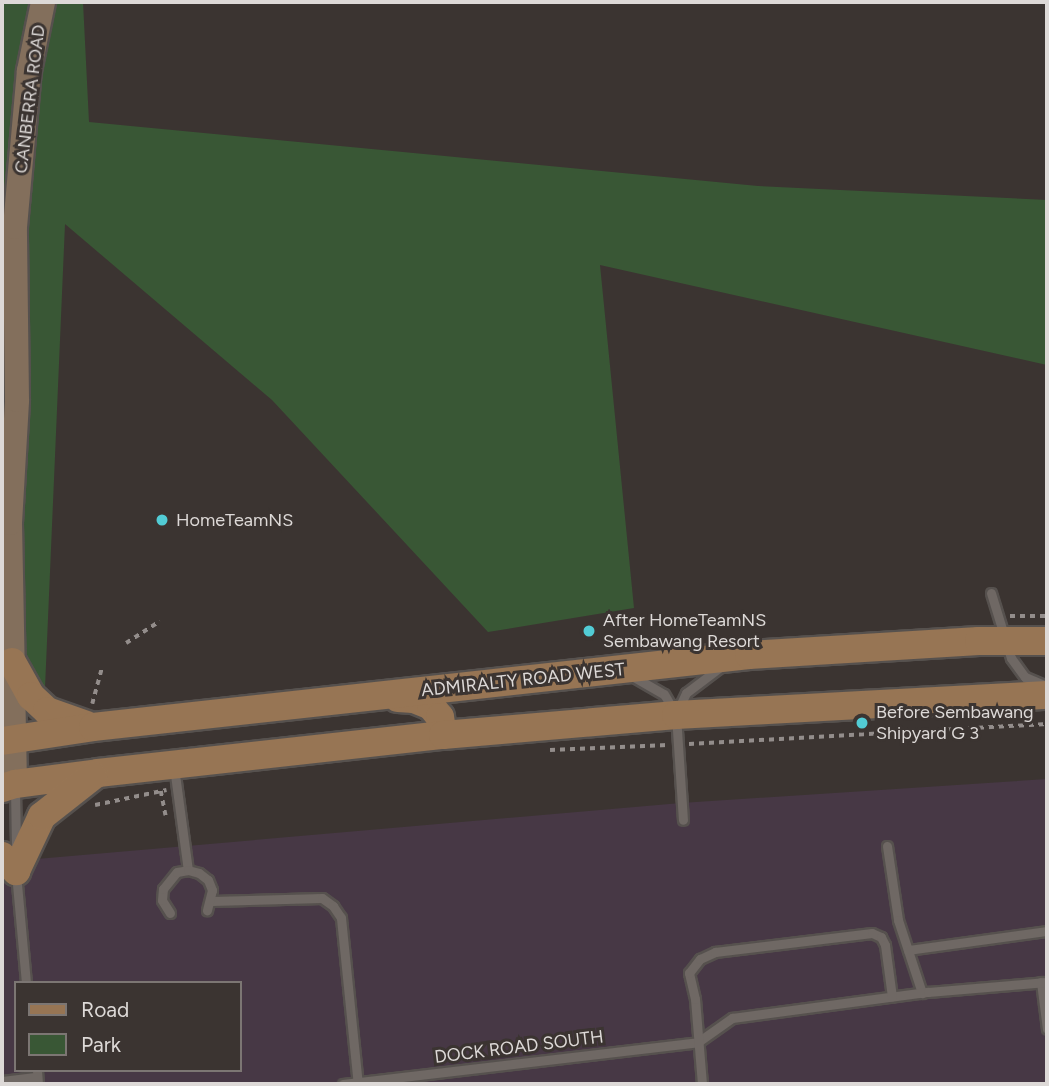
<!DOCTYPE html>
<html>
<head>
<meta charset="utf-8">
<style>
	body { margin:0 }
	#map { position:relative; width:1049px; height:1086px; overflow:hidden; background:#3b3431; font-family:Figtree,sans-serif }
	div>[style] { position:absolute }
	.industrial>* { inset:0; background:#473845 }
	.green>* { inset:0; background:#395735 }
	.path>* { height:3.5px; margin-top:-1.75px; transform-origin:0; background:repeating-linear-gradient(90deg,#938d8b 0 5px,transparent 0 10px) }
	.roads { filter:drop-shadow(2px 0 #56514e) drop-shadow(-2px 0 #56514e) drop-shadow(0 2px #56514e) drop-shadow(0 -2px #56514e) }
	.service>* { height:9px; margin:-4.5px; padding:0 4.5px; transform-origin:4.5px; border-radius:4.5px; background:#6f6864 }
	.secondary>* { height:24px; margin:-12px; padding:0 12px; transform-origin:12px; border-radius:12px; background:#836f5c }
	.primary>* { height:28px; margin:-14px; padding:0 14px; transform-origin:14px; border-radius:14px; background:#977554 }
	.dots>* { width:19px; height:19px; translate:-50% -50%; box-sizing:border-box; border:4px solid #3b3431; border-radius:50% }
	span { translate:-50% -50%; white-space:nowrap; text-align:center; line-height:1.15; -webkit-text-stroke:6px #3b3431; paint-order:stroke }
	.street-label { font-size:18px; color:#ddd9d7 }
	.poi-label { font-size:18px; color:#ddd9d7 }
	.left { translate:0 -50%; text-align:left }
	.frame { position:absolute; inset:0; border:4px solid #ddd9d7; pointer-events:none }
	.legend { position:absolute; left:14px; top:981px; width:228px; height:91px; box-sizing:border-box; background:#3b3431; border:2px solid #7c7673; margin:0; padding:9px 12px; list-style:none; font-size:21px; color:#ddd9d7 }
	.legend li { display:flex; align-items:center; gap:14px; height:35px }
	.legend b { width:35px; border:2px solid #7c7673 }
</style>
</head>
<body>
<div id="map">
	<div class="industrial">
		<i style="clip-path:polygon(evenodd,1047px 779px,1047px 1084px,2px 1084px,2px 862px,681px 803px,1047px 779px,16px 983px,240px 983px,240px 1070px,16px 1070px,16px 983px)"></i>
	</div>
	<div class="green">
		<i style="clip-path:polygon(2px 2px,83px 2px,89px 122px,758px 186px,1047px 200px,1047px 365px,600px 265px,634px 608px,488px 632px,272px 400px,65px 224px,45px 688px,2px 701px)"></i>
	</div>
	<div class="path">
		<i style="left:1010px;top:616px;width:37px"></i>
		<i style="left:126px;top:643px;width:40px;rotate:-32.9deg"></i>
		<i style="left:92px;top:704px;width:39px;rotate:-75deg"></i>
		<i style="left:689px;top:744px;width:359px;rotate:-3.2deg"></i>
		<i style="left:550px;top:750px;width:118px;rotate:-2.4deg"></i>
		<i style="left:161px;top:791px;width:25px;rotate:79deg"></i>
		<i style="left:95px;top:805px;width:73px;rotate:-11.9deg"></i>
	</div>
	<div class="roads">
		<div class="service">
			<i style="left:991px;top:593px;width:68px;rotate:72.9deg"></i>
			<i style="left:1011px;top:658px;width:24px;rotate:54deg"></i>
			<i style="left:1025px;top:677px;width:23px;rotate:23deg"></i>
			<i style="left:634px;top:677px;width:34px;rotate:30deg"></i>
			<i style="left:664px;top:694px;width:24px;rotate:60deg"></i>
			<i style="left:676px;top:715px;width:105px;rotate:86.2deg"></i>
			<i style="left:678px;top:710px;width:19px;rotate:-65deg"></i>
			<i style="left:686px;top:693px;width:41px;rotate:-37.1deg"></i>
			<i style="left:174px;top:767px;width:104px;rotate:82.3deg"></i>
			<i style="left:15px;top:789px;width:60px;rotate:89deg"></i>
			<i style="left:887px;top:846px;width:75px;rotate:81.5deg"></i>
			<i style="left:898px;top:920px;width:77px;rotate:71.8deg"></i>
			<i style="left:16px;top:873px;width:110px;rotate:84.8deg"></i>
			<i style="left:212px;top:901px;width:110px;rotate:-1.6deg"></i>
			<i style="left:322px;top:898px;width:14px;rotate:36deg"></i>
			<i style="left:333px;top:906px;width:14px;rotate:56deg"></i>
			<i style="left:341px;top:918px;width:167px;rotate:84.2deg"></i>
			<i style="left:170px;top:913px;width:15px;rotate:-122deg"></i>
			<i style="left:162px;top:900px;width:11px;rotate:-85deg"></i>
			<i style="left:163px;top:889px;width:22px;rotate:-51deg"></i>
			<i style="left:177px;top:872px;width:11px;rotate:-10deg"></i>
			<i style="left:188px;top:870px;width:11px;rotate:15deg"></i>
			<i style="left:199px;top:873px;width:11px;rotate:38deg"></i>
			<i style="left:208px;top:880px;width:11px;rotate:68deg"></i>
			<i style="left:212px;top:890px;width:21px;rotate:104deg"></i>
			<i style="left:908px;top:950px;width:140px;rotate:-7.8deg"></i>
			<i style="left:1041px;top:982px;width:47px;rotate:82.7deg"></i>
			<i style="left:37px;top:1070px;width:14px;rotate:86deg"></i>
			<i style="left:2px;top:1081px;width:35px;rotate:-7deg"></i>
			<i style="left:343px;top:1084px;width:357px;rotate:-6.7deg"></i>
			<i style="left:698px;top:1042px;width:42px;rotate:-35.2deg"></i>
			<i style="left:732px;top:1018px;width:198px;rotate:-7.6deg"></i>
			<i style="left:928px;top:992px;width:119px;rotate:-4.8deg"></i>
			<i style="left:702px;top:1084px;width:85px;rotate:-94.7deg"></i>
			<i style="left:695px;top:999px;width:27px;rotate:-103deg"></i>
			<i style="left:689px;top:973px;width:18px;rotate:-52deg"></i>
			<i style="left:700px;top:959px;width:17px;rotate:-25deg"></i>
			<i style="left:715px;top:952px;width:158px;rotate:-6.9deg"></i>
			<i style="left:872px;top:933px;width:10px;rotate:24deg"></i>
			<i style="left:881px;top:937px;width:9px;rotate:63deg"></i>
			<i style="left:885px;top:945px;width:52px;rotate:82.3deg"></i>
		</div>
		<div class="secondary">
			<i style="left:15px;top:784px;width:261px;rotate:-91.1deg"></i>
			<i style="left:10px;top:523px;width:123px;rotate:-86.7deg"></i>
			<i style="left:17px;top:400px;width:173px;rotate:-90.7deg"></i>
			<i style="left:15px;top:227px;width:157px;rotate:-84.9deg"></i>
			<i style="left:29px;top:71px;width:70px;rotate:-78.5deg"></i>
		</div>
		<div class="primary">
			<i style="left:12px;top:662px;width:39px;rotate:61deg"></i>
			<i style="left:31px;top:696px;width:22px;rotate:43deg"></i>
			<i style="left:47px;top:711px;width:42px;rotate:19.3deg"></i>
			<i style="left:398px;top:698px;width:16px;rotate:4deg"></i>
			<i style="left:414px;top:699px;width:18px;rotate:22deg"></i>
			<i style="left:431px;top:706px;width:14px;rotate:51deg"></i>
			<i style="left:440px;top:717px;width:18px;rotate:81deg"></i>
			<i style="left:2px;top:741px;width:92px;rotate:-8.7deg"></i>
			<i style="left:93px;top:727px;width:660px;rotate:-6.26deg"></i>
			<i style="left:749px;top:655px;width:230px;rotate:-3.5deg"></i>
			<i style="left:979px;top:641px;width:68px"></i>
			<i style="left:2px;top:788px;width:14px;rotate:-17deg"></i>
			<i style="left:15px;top:784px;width:84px;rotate:-7.5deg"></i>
			<i style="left:98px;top:773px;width:347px;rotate:-6.3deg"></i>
			<i style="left:443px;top:735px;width:234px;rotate:-4.9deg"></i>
			<i style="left:676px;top:715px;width:372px;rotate:-3.1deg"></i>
			<i style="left:2px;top:856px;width:21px;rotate:47deg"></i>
			<i style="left:16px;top:871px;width:61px;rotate:-64.7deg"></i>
			<i style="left:42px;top:816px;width:65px;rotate:-38.1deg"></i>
		</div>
	</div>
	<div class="dots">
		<i style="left:162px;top:520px;background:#52ccd5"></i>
		<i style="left:589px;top:631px;background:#52ccd5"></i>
		<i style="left:862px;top:723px;background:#52ccd5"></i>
	</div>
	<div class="street-label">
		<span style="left:30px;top:99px;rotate:-83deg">CANBERRA ROAD</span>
		<span style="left:523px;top:680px;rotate:-6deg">ADMIRALTY ROAD WEST</span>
		<span style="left:519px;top:1047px;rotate:-7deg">DOCK ROAD SOUTH</span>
	</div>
	<div class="poi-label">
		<span class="left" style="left:176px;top:520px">HomeTeamNS</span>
		<span class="left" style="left:603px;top:631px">After HomeTeamNS<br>Sembawang Resort</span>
		<span class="left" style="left:876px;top:723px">Before Sembawang<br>Shipyard G 3</span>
	</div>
	<div class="frame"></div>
	<ul class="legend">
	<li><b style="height:9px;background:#977554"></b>Road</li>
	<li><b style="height:19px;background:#395735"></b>Park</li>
	</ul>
</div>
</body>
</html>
